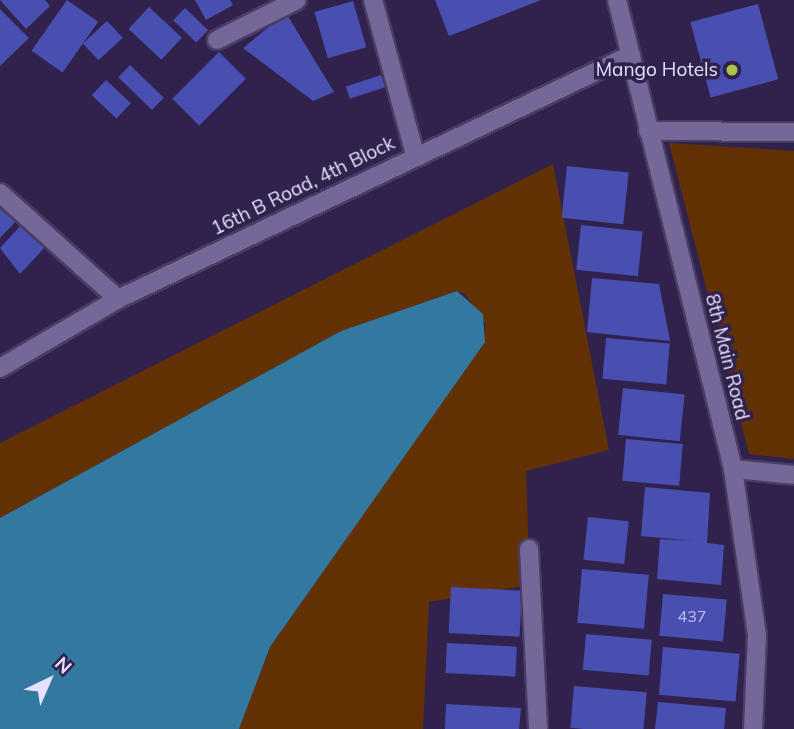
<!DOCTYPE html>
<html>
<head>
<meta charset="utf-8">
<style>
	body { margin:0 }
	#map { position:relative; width:794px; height:729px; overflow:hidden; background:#30224d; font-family:Mulish,sans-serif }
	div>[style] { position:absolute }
	.green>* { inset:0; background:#623103 }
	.water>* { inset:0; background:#33789f }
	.building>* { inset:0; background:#494fb1; transform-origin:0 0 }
	.roads { filter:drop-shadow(2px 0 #4a3c63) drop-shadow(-2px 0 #4a3c63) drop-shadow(0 2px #4a3c63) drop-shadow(0 -2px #4a3c63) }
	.minor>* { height:18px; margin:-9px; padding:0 9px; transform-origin:9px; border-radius:9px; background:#756899 }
	.tertiary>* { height:18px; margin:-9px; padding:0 9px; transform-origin:9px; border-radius:9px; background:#756899 }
	.dots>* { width:19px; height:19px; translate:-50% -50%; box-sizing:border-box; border:4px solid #30224d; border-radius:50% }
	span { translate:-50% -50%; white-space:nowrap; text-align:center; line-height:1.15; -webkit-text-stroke:7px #30224d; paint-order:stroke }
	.number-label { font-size:16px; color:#c0bcea }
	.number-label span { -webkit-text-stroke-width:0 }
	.poi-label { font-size:19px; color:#e7e1fd }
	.right { translate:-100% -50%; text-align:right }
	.street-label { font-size:19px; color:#e7e1fd }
	.north { position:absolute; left:14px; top:645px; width:70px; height:70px; -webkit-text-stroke:5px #30224d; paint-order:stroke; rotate:44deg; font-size:19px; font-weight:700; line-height:28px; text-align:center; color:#e7e1fd }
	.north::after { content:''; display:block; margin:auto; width:24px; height:32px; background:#e7e1fd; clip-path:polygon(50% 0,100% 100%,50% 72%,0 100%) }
</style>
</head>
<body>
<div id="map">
	<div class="green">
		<i style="clip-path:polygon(669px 143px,794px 151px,794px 459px,749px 454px)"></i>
		<i style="clip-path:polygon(553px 164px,609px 450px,526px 471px,530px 585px,429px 602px,423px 729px,239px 729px,270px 647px,484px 342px,485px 323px,465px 294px,457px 291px,341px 331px,0 518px,0 443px)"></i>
	</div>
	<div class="water">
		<i style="clip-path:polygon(457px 291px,483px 314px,485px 342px,270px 647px,239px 729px,0 729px,0 518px,341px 331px)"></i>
	</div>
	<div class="building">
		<i style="clip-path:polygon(0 0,45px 0,50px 6px,26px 29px)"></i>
		<i style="left:67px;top:0;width:38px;height:62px;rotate:35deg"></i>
		<i style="clip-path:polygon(195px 0,230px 0,233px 5px,206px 20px)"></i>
		<i style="clip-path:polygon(435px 0,541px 0,449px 36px)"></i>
		<i style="left:353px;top:1px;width:48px;height:40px;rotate:74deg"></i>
		<i style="left:758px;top:4px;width:78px;height:70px;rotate:75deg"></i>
		<i style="left:149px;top:7px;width:45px;height:30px;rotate:43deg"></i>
		<i style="left:185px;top:8px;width:32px;height:17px;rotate:44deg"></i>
		<i style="clip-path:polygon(0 9px,29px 38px,0 66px)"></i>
		<i style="clip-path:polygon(286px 13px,334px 92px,313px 101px,243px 48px)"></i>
		<i style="left:107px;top:21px;width:23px;height:33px;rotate:47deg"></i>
		<i style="left:219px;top:52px;width:38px;height:66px;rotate:45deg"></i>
		<i style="left:130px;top:65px;width:47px;height:17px;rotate:44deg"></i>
		<i style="left:381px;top:75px;width:13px;height:37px;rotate:72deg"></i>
		<i style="left:106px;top:80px;width:34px;height:21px;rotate:43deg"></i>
		<i style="left:567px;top:166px;width:62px;height:52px;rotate:6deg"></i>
		<i style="clip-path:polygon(0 201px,18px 219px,0 238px)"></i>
		<i style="clip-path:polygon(24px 222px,48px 244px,20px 274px,0 248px)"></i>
		<i style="left:581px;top:225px;width:62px;height:45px;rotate:6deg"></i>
		<i style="clip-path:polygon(592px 278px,659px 284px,670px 341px,587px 332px)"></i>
		<i style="left:606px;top:338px;width:64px;height:41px;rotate:5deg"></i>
		<i style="left:623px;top:388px;width:62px;height:47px;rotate:6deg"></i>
		<i style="left:626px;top:439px;width:57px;height:42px;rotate:5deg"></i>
		<i style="clip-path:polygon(645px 487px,710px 493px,707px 543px,724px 545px,721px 585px,657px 579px,660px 539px,694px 541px,641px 536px)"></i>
		<i style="left:588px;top:517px;width:41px;height:43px;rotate:6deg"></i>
		<i style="left:582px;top:569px;width:67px;height:54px;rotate:5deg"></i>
		<i style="left:451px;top:587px;width:71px;height:46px;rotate:3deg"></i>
		<i style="left:663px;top:594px;width:64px;height:42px;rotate:5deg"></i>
		<i style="left:586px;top:634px;width:66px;height:36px;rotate:5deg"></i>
		<i style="left:447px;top:643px;width:70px;height:30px;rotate:3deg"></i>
		<i style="left:663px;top:647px;width:77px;height:48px;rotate:5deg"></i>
		<i style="left:574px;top:686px;width:73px;height:42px;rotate:5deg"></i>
		<i style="clip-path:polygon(658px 702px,726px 708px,724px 729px,655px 729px)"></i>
		<i style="clip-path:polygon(446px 704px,521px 708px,519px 729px,445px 729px)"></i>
	</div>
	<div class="roads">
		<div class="minor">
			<i style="left:373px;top:0;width:161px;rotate:74.8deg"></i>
			<i style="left:217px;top:40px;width:89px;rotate:-26.6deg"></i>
			<i style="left:648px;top:131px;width:146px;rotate:0.4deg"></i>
			<i style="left:0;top:193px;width:159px;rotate:41.9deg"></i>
			<i style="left:0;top:368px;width:137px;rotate:-30.3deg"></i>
			<i style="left:118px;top:299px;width:568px;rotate:-25.44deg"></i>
			<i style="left:733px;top:469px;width:61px;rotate:5.6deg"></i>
			<i style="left:529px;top:549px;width:180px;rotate:87.1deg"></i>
		</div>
		<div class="tertiary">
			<i style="left:617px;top:0;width:483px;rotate:76.1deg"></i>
			<i style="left:733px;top:469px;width:168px;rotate:81.8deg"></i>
			<i style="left:757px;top:635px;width:94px;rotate:92.4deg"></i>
		</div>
	</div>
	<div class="dots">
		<i style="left:732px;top:70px;background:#b2c34c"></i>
	</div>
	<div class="number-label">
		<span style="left:692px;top:616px">437</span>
	</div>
	<div class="poi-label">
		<span class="right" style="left:718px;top:70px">Mango Hotels</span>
	</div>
	<div class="street-label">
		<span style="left:303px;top:186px;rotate:-26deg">16th B Road, 4th Block</span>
		<span style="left:727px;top:357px;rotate:76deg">8th Main Road</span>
	</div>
	<div class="north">N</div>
</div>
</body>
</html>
